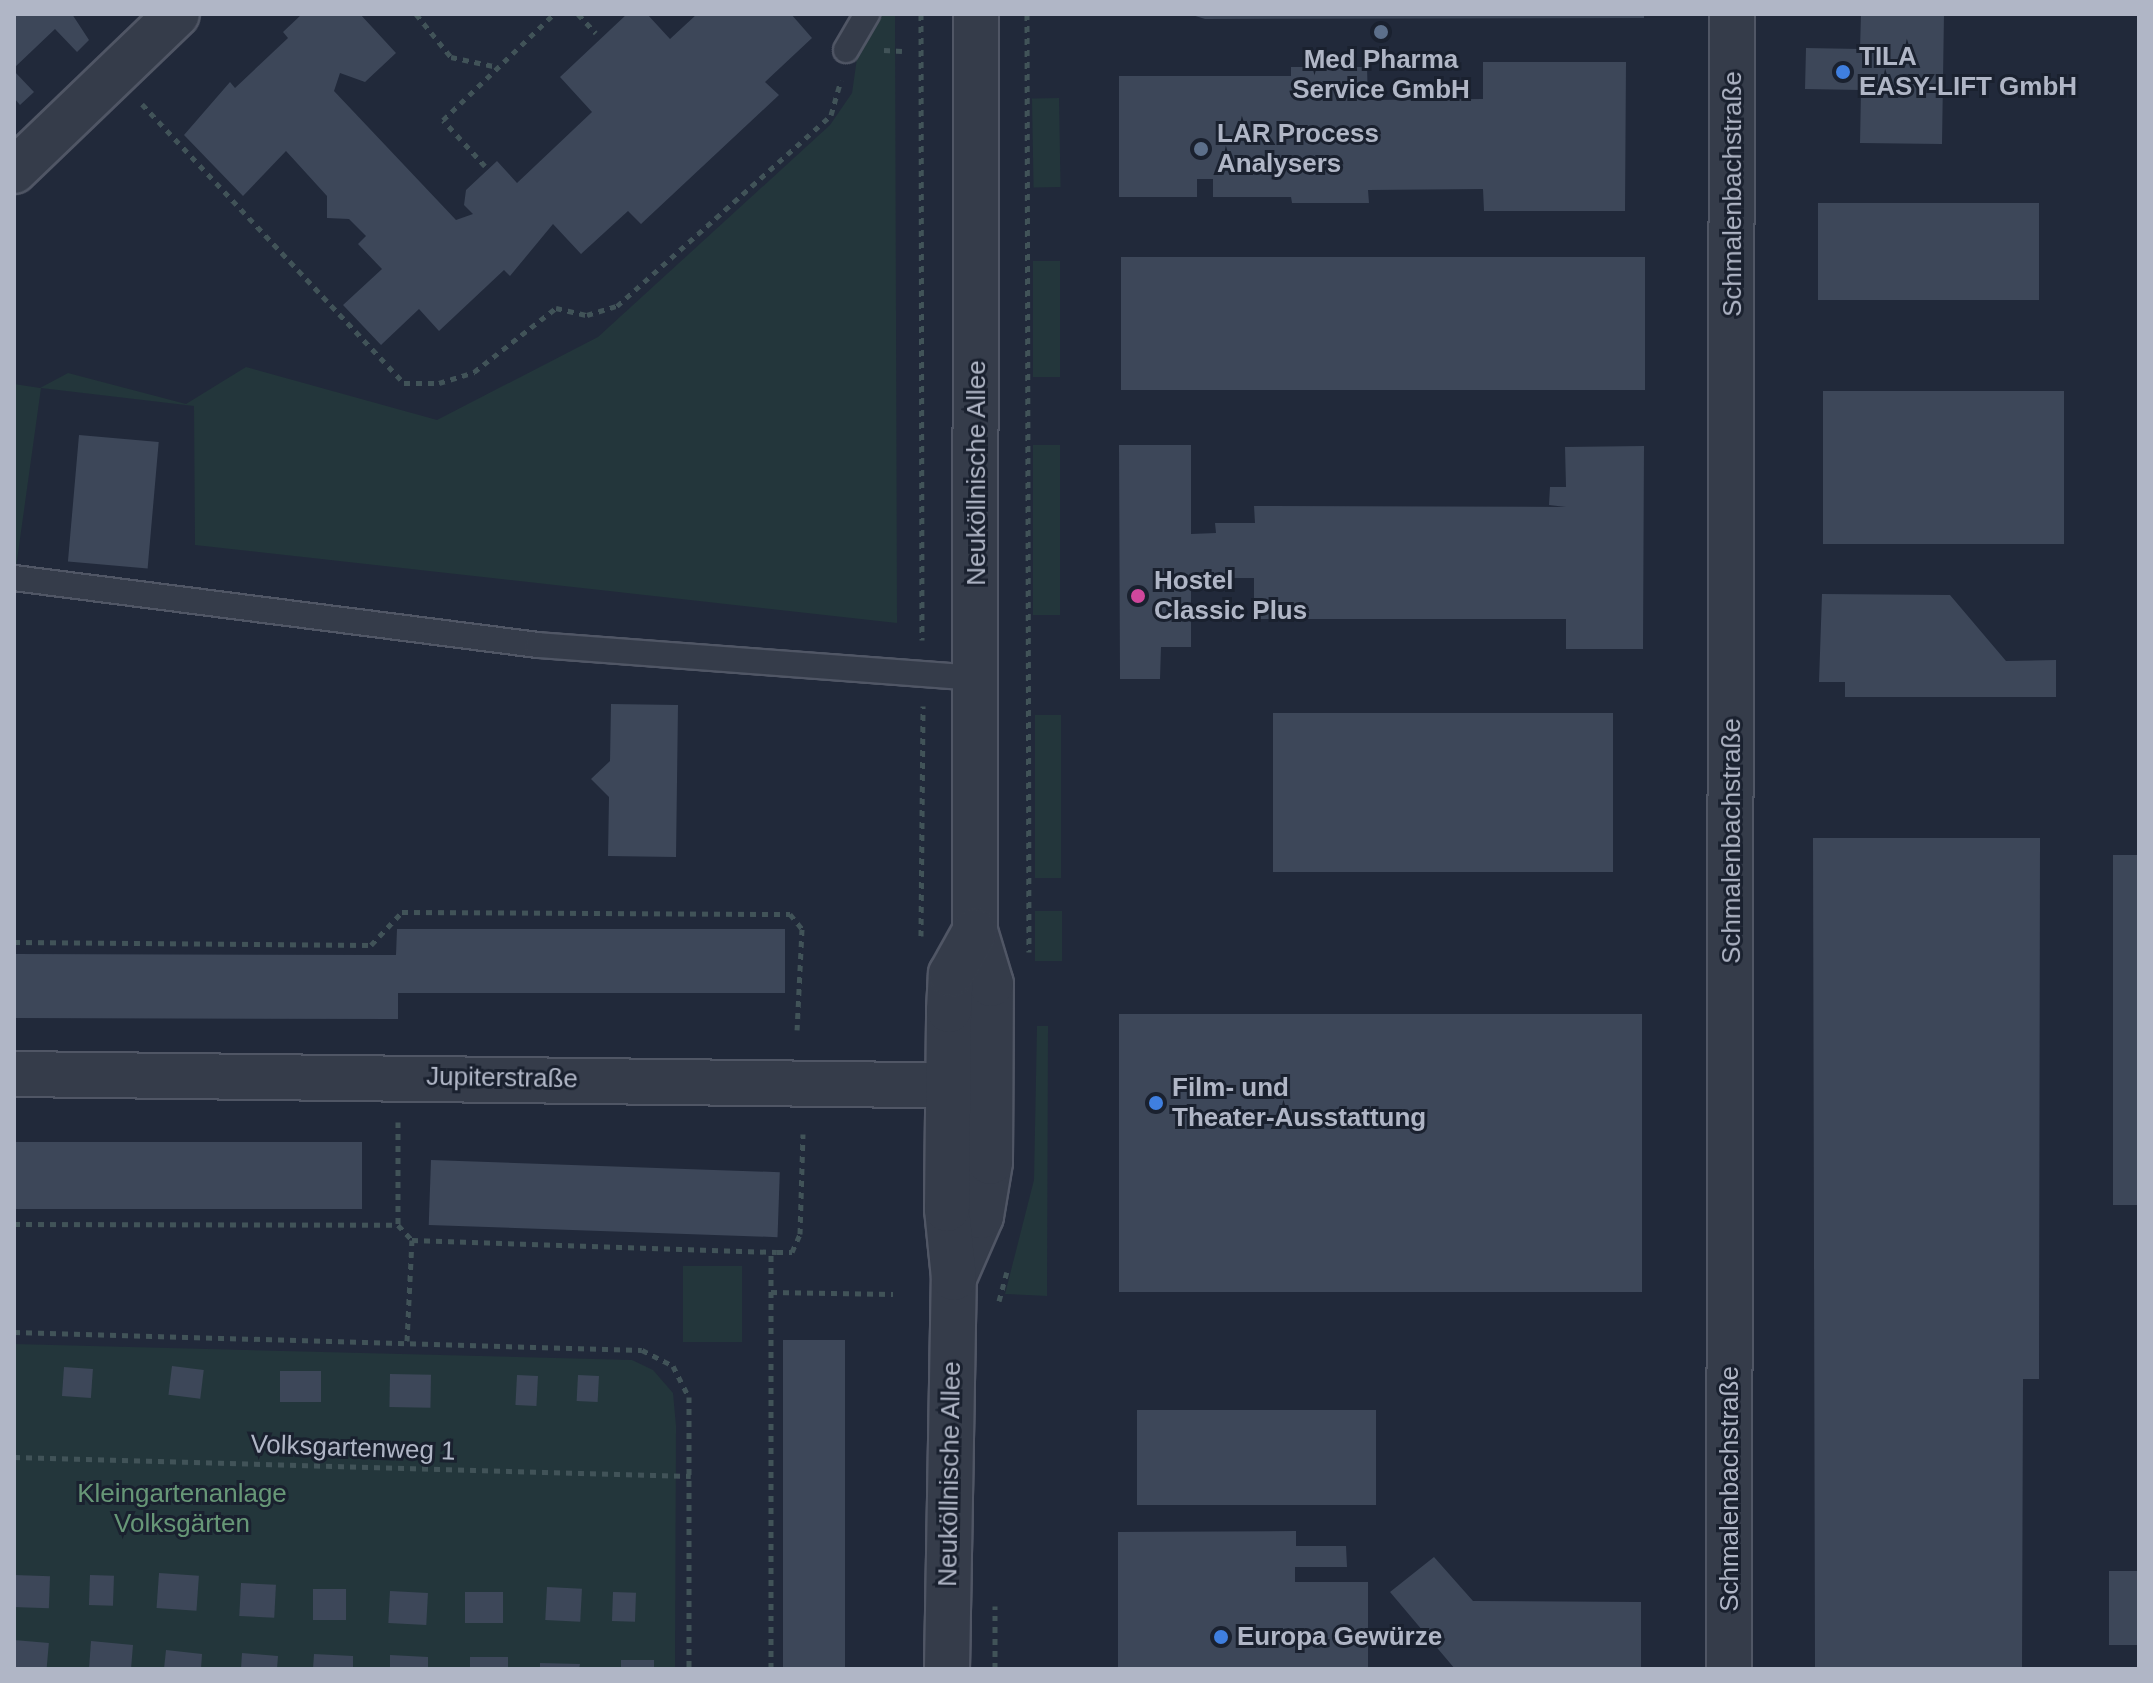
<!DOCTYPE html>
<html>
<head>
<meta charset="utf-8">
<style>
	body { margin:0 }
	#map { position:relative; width:2153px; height:1683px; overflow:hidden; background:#21293a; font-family:Helvetica,sans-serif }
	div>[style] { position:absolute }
	.green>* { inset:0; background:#23363b; transform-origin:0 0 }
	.building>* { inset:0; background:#3d4759; transform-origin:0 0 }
	.path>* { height:5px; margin-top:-2.5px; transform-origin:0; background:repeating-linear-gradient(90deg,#415358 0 6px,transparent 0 12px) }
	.roads { filter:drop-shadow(2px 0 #505665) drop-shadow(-2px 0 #505665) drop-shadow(0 2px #505665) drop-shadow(0 -2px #505665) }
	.service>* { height:24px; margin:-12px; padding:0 12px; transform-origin:12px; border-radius:12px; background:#353c4a }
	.minor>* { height:44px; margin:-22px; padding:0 22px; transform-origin:22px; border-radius:22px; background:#353c4a }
	.dots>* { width:22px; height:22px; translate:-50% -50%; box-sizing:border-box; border:4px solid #1a212f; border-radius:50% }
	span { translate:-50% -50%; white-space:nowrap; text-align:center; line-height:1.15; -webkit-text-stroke:6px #1a212f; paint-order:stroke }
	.poi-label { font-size:26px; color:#b0b6c6; font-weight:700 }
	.left { translate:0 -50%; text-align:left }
	.street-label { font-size:26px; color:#b0b6c6 }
	.park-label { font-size:26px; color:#679777 }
	.frame { position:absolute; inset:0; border:16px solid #b0b6c6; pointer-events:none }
</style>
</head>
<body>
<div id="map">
	<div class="green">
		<i style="clip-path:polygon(883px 14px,895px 14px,897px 623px,195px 545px,194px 406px,41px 388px,14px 582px,14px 384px,40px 388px,68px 373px,186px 404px,246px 367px,437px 420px,598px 337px,830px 125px,852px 93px,857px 58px)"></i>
		<i style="left:1059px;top:98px;width:89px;height:27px;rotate:89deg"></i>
		<i style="left:1060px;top:261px;width:116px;height:27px;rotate:90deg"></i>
		<i style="left:1060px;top:445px;width:170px;height:27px;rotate:90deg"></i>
		<i style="left:1061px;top:715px;width:163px;height:26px;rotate:90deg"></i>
		<i style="left:1035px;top:911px;width:27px;height:50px"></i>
		<i style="clip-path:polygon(1037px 1026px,1048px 1026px,1047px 1296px,1005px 1294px,1034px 1180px)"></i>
		<i style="left:683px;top:1266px;width:59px;height:76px"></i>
		<i style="clip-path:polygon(14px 1344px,632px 1360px,653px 1370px,673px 1393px,676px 1426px,675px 1669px,14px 1669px)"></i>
	</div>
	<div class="building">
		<i style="clip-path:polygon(14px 14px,72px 14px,89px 40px,77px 52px,55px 29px,14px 68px)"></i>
		<i style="clip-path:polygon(302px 14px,360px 14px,396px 53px,365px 82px,340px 73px,334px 91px,456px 220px,473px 214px,464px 205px,466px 190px,497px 161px,517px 183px,592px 112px,560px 77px,627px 14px,647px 14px,670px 39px,697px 14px,791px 14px,812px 38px,765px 82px,779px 95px,641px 224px,628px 211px,581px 254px,553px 224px,510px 276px,504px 270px,439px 331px,419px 309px,381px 345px,343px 305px,382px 269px,358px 244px,366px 236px,349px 219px,327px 218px,327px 196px,286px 151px,243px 196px,184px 135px,230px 82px,235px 88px,288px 38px,283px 32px)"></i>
		<i style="clip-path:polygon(1189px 14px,1644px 14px,1644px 18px,1205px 19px)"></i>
		<i style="clip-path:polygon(1861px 14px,1944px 14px,1942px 144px,1860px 143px,1861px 90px,1805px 89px,1806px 48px,1860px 49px)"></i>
		<i style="clip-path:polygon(1483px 62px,1626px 62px,1625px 211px,1484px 211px,1483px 189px,1368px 190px,1369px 203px,1292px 203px,1291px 197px,1213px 197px,1213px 179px,1197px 179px,1197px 197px,1119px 197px,1119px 76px,1291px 76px,1291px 67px,1367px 67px,1368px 100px,1483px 99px)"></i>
		<i style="clip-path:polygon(14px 71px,34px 92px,20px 105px,14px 98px)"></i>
		<i style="left:1818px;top:203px;width:221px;height:97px"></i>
		<i style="left:1645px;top:257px;width:133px;height:524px;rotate:90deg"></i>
		<i style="left:1823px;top:391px;width:241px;height:153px"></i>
		<i style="left:79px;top:435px;width:80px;height:127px;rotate:5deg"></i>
		<i style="clip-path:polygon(1119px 445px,1191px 445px,1191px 534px,1216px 533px,1215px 523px,1255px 523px,1254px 506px,1566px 507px,1549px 505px,1550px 487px,1566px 487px,1565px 447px,1644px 446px,1643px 649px,1566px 649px,1566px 619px,1254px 619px,1254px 578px,1191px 578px,1191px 647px,1161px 647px,1160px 679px,1120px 679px)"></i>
		<i style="clip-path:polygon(1822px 594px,1950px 595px,2006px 661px,2056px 660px,2056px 697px,1845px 697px,1845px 682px,1819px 682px)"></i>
		<i style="clip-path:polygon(611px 704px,678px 705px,676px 857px,608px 856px,609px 797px,591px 779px,610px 761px)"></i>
		<i style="left:1273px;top:713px;width:340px;height:159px"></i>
		<i style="clip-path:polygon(1813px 838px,2040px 838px,2039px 1379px,2023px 1379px,2022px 1669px,1815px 1669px)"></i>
		<i style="left:2113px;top:855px;width:26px;height:350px"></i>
		<i style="clip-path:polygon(397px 929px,785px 929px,785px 993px,398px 993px,398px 1019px,14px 1018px,14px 954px,396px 955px)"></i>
		<i style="left:1119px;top:1014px;width:523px;height:278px"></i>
		<i style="left:14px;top:1142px;width:348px;height:67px"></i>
		<i style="left:431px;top:1160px;width:349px;height:65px;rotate:2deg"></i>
		<i style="left:783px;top:1340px;width:62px;height:329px"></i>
		<i style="left:172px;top:1366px;width:32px;height:29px;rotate:7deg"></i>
		<i style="left:64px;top:1367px;width:29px;height:29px;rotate:4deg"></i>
		<i style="left:280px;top:1371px;width:41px;height:31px"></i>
		<i style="left:390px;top:1374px;width:41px;height:33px;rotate:1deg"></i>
		<i style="left:517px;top:1375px;width:21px;height:30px;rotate:3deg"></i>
		<i style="left:578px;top:1375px;width:21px;height:26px;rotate:3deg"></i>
		<i style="left:1137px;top:1410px;width:239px;height:95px"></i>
		<i style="clip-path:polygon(1296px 1531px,1296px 1546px,1346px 1546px,1347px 1567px,1295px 1567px,1295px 1582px,1368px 1582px,1368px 1669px,1118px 1669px,1118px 1532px)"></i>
		<i style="clip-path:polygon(1434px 1557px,1473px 1601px,1641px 1602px,1641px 1669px,1455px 1669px,1390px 1592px)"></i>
		<i style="left:2109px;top:1571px;width:30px;height:74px"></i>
		<i style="left:159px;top:1573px;width:40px;height:35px;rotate:4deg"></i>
		<i style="left:14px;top:1575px;width:36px;height:32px;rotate:2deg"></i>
		<i style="left:90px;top:1575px;width:24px;height:30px;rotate:2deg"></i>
		<i style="left:241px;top:1583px;width:35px;height:33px;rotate:3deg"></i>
		<i style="left:547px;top:1587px;width:35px;height:33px;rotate:3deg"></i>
		<i style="left:313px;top:1589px;width:33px;height:31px"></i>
		<i style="left:390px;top:1591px;width:38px;height:32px;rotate:3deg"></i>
		<i style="left:465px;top:1592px;width:38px;height:31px"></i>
		<i style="left:613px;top:1592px;width:23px;height:29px;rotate:2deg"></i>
		<i style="left:14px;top:1640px;width:35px;height:29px;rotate:5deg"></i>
		<i style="clip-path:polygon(91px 1641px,133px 1645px,131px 1669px,89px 1669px)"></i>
		<i style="clip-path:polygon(166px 1650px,202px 1654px,201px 1669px,164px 1669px)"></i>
		<i style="clip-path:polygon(242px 1653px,278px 1656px,277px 1669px,241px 1669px)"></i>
		<i style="clip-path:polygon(314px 1654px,353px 1656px,353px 1669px,313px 1669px)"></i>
		<i style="clip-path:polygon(390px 1655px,428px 1657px,428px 1669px,390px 1669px)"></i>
		<i style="left:508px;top:1657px;width:12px;height:38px;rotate:90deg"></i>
		<i style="left:654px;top:1660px;width:9px;height:33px;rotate:90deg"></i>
		<i style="clip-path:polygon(540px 1663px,580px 1664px,579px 1669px,540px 1669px)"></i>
	</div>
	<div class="path">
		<i style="left:416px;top:14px;width:55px;rotate:50.9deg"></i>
		<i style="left:451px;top:57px;width:48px;rotate:12deg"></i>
		<i style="left:578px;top:14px;width:26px;rotate:47deg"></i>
		<i style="left:921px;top:14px;width:626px;rotate:89.91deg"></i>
		<i style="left:1027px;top:14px;width:938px;rotate:89.88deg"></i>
		<i style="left:884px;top:50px;width:18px;rotate:3deg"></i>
		<i style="left:142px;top:104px;width:383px;rotate:46.8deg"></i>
		<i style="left:404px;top:383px;width:35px"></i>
		<i style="left:439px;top:383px;width:37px;rotate:-17deg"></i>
		<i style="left:474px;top:372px;width:104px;rotate:-38deg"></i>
		<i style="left:556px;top:308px;width:32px;rotate:13deg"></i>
		<i style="left:587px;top:315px;width:31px;rotate:-17deg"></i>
		<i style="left:617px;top:306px;width:287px;rotate:-41.7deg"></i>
		<i style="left:831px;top:115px;width:36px;rotate:-74deg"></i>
		<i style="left:485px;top:166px;width:62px;rotate:-132.4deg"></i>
		<i style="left:443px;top:120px;width:153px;rotate:-43.7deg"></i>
		<i style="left:921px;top:936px;width:230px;rotate:-89.5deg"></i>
		<i style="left:14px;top:942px;width:357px;rotate:0.5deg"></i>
		<i style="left:371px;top:945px;width:45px;rotate:-46.8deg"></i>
		<i style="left:402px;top:912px;width:388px;rotate:0.3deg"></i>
		<i style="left:790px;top:914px;width:19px;rotate:51deg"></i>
		<i style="left:802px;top:929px;width:101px;rotate:92.8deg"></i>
		<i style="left:398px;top:1122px;width:103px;rotate:90deg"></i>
		<i style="left:398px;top:1225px;width:21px;rotate:47deg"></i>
		<i style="left:412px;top:1240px;width:365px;rotate:1.9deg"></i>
		<i style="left:777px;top:1252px;width:15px"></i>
		<i style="left:792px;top:1252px;width:20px;rotate:-66deg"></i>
		<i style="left:800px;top:1234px;width:100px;rotate:-88.3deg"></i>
		<i style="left:14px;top:1224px;width:384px;rotate:0.1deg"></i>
		<i style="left:771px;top:1292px;width:122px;rotate:0.9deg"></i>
		<i style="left:999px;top:1301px;width:30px;rotate:-75deg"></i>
		<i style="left:14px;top:1332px;width:628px;rotate:1.64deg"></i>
		<i style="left:642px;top:1350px;width:35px;rotate:27deg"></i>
		<i style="left:673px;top:1366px;width:35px;rotate:63deg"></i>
		<i style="left:689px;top:1397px;width:272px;rotate:90deg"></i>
		<i style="left:407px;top:1341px;width:101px;rotate:-87.2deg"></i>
		<i style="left:14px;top:1457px;width:677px;rotate:1.61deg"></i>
		<i style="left:771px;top:1669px;width:417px;rotate:-90deg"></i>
		<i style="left:995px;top:1669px;width:63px;rotate:-90deg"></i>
	</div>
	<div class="roads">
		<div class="service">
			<i style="left:846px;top:50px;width:42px;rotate:-59.7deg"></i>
			<i style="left:14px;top:578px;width:528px;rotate:7.29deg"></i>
			<i style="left:538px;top:645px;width:441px;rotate:4.3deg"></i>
		</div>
		<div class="minor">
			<i style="left:14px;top:171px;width:226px;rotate:-43.9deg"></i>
			<i style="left:14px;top:1074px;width:976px;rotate:0.7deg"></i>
			<i style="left:954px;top:1278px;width:68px;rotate:-66.5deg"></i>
			<i style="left:981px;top:1216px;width:55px;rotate:-80.5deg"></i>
			<i style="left:990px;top:1162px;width:178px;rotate:-89.7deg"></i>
			<i style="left:991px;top:984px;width:55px;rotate:-106.8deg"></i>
			<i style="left:975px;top:931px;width:917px;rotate:-89.94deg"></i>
			<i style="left:947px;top:1669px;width:391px;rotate:-89deg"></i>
			<i style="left:954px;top:1278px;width:69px;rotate:-95.8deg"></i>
			<i style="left:947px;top:1209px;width:199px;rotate:-89.4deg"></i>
			<i style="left:949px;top:1010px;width:36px;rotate:-87deg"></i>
			<i style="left:951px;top:974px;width:49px;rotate:-60.8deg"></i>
			<i style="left:1729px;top:1669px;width:1655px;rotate:-89.9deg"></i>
		</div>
	</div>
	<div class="dots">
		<i style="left:1381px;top:32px;background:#5c6f8a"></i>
		<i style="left:1843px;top:72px;background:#3f7fe0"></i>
		<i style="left:1201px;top:149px;background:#5c6f8a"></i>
		<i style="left:1138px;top:596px;background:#d1479c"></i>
		<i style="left:1156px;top:1103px;background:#3f7fe0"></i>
		<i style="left:1221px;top:1637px;background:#3f7fe0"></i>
	</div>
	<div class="poi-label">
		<span class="left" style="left:1859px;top:72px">TILA<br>EASY-LIFT GmbH</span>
		<span style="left:1381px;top:75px">Med Pharma<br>Service GmbH</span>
		<span class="left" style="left:1217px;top:149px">LAR Process<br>Analysers</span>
		<span class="left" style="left:1154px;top:596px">Hostel<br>Classic Plus</span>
		<span class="left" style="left:1172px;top:1103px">Film- und<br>Theater-Ausstattung</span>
		<span class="left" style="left:1237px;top:1637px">Europa Gewürze</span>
	</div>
	<div class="street-label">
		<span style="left:1733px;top:194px;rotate:-90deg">Schmalenbachstraße</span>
		<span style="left:977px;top:473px;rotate:-90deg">Neuköllnische Allee</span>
		<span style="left:1732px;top:841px;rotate:-90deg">Schmalenbachstraße</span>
		<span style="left:502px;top:1078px;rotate:1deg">Jupiterstraße</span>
		<span style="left:353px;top:1448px;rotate:2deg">Volksgartenweg 1</span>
		<span style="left:950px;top:1474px;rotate:-89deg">Neuköllnische Allee</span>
		<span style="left:1730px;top:1489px;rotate:-90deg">Schmalenbachstraße</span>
	</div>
	<div class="park-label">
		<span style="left:182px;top:1509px">Kleingartenanlage<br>Volksgärten</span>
	</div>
	<div class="frame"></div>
</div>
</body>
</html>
